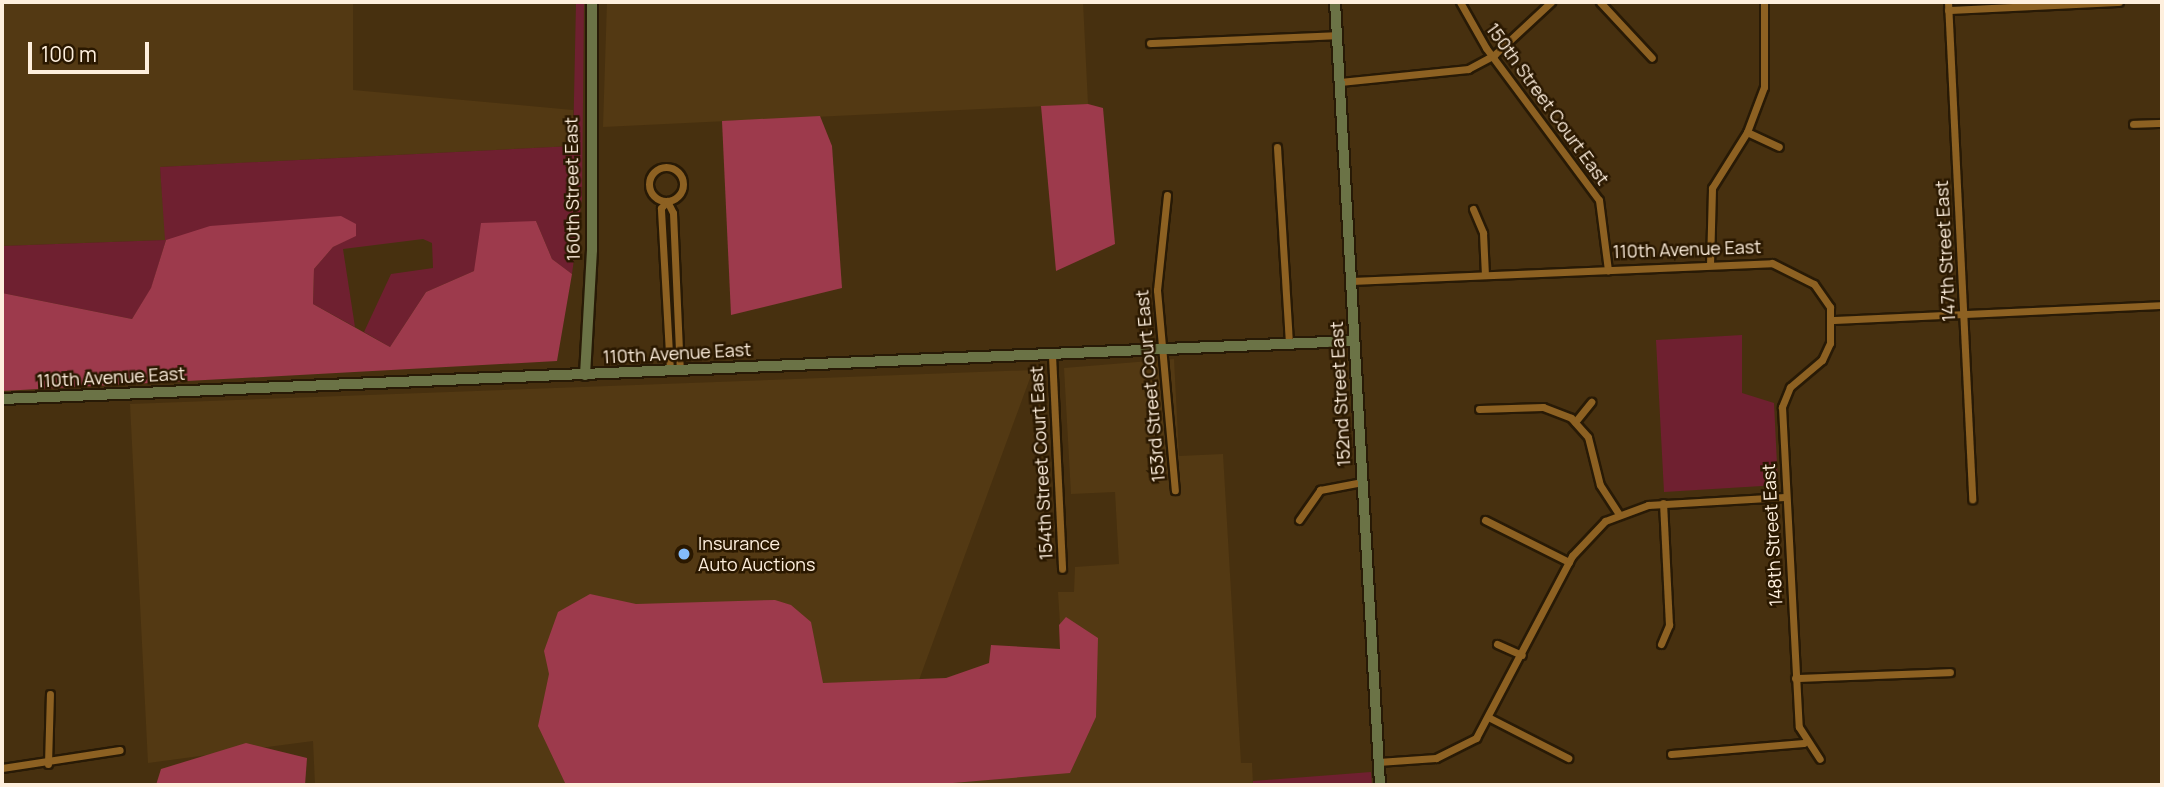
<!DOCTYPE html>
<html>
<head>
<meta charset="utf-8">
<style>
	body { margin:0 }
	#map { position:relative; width:2164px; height:787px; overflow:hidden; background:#47300f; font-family:Manrope,sans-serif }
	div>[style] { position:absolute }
	.built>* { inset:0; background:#533913 }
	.green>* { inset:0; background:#6f2030 }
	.forest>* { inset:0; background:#9d3a4c }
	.roads { filter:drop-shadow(2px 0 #281a06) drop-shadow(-2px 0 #281a06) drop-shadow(0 2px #281a06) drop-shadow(0 -2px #281a06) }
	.street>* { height:7px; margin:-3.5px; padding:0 3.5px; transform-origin:3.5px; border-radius:3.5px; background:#8d6122 }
	.street>.ring { margin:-3.5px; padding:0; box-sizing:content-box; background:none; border:7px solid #8d6122; border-radius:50% }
	.secondary>* { height:10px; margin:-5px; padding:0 5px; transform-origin:5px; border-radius:5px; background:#6b7346 }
	.dots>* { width:19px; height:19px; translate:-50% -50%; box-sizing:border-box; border:4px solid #2a1800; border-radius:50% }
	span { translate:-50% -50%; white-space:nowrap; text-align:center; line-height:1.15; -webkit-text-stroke:5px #2a1800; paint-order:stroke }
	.street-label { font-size:18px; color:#feefdd }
	.poi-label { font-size:18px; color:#feefdd }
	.left { translate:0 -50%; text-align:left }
	.frame { position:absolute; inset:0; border:4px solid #feefdd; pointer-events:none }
	.scale { position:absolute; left:28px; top:42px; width:121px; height:32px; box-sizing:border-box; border:4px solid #feefdd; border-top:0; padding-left:9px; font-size:21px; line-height:24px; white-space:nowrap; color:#feefdd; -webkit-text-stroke:5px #2a1800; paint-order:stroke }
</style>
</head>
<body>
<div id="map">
	<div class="built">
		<i style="clip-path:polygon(2px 2px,353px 2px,353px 90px,573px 110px,574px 146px,160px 167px,166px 240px,2px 246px)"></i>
		<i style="clip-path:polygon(607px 2px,1083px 2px,1088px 104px,603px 127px)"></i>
		<i style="clip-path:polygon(1174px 359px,1179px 456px,1223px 454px,1241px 763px,1252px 763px,1253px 785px,911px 785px,1063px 673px,1058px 592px,1074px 592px,1075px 567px,1119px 564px,1115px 492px,1071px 494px,1064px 368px)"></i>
		<i style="clip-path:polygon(1033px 370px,919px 680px,607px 691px,610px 785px,315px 785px,313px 741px,148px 763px,130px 404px)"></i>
	</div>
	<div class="green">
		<i style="clip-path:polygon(576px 2px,584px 2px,582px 198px,572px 274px,552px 259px,536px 221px,481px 253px,474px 271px,426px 292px,390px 347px,364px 332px,391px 274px,433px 268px,432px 243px,423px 239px,343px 249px,355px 327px,313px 304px,314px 269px,333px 247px,356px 235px,166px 240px,151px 289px,132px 319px,2px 293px,2px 246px,165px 240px,160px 167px,573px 146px)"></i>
		<i style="clip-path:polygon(1742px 335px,1742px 393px,1774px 403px,1778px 485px,1664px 492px,1656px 340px)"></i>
		<i style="clip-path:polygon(1371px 772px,1372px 785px,1253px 785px,1253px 781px)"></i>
	</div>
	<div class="forest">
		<i style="clip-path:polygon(1088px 104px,1103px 108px,1115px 244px,1056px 271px,1041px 106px)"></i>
		<i style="clip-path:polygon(820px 116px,832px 146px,842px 288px,731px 315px,722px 121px)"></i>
		<i style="clip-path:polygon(341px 216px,356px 224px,356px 236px,333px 247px,314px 269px,313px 304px,390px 347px,426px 292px,474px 271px,481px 223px,536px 221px,552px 259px,572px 274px,557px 361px,2px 391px,2px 293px,132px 319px,151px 288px,166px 240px,210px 226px)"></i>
		<i style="clip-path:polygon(590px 594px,636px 604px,775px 600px,791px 605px,811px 622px,823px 683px,946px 678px,989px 663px,991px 645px,1060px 649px,1059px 625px,1066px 617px,1098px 638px,1096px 717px,1070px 773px,929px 785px,566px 785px,538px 726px,549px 674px,544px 651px,558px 612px)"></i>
		<i style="clip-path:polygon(246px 743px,307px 758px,305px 785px,156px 785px,161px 769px)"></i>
	</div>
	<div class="roads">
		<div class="street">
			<i style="left:1460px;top:2px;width:53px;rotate:60.5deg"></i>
			<i style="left:1486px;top:48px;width:189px;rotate:53.4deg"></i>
			<i style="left:1599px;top:200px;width:71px;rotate:82.7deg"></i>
			<i style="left:1600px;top:2px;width:76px;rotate:47.1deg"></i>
			<i style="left:1948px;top:2px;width:498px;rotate:87.2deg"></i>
			<i style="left:1948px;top:10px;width:171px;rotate:-2.7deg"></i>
			<i style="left:1150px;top:43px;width:187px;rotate:-2.4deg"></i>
			<i style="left:1340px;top:82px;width:129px;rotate:-5.8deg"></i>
			<i style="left:1468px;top:69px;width:30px;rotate:-28deg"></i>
			<i style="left:1494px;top:55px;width:78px;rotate:-42.9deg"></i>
			<i style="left:2133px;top:124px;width:29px;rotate:-2deg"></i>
			<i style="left:1747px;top:132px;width:35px;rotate:25deg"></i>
			<i style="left:1277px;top:147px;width:197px;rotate:86.5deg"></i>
			<i class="ring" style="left:649px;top:167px;width:27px;height:27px"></i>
			<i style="left:1167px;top:195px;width:96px;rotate:96deg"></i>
			<i style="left:1157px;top:290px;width:201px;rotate:84.9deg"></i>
			<i style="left:1473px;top:209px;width:26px;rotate:67deg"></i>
			<i style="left:1483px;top:233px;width:42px;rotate:87.3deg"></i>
			<i style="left:1710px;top:265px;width:77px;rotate:-88.5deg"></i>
			<i style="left:1712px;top:188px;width:66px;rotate:-58deg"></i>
			<i style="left:1747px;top:132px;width:48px;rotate:-69.3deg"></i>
			<i style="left:1764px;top:87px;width:85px;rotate:-90deg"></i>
			<i style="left:1351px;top:281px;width:421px;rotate:-2.4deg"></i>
			<i style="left:1772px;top:263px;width:47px;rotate:26.6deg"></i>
			<i style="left:1814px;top:284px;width:28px;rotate:55deg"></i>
			<i style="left:1830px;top:307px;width:36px;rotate:90deg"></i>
			<i style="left:1830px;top:343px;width:19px;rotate:115deg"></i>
			<i style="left:1822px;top:360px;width:42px;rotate:139.8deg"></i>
			<i style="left:1790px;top:387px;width:22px;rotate:112deg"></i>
			<i style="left:1782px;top:407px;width:320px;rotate:87deg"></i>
			<i style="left:1799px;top:727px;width:38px;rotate:57deg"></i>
			<i style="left:1832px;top:320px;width:330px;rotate:-2.6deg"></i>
			<i style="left:1052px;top:355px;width:214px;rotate:87.3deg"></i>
			<i style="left:670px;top:371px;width:163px;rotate:-93.2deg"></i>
			<i style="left:661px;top:208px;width:9px;rotate:-49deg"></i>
			<i style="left:667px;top:201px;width:13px;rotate:63deg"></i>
			<i style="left:673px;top:213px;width:158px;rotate:87.5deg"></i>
			<i style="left:1479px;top:409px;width:64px;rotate:-1.8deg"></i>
			<i style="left:1543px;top:407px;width:30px;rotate:21deg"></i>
			<i style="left:1571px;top:418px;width:25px;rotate:48deg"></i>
			<i style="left:1588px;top:437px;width:49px;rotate:76deg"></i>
			<i style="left:1600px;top:485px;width:35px;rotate:57deg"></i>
			<i style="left:1575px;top:422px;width:26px;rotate:-51deg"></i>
			<i style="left:1299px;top:520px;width:37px;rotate:-55deg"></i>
			<i style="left:1320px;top:490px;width:43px;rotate:-10.8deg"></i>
			<i style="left:1485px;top:520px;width:94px;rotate:26.6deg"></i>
			<i style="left:1497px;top:644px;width:27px;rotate:24deg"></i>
			<i style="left:1661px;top:644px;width:21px;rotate:-67deg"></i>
			<i style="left:1669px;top:625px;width:122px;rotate:-92.8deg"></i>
			<i style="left:1795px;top:678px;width:155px;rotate:-2.2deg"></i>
			<i style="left:1490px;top:718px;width:88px;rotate:27.1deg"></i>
			<i style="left:1671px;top:754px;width:133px;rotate:-4.7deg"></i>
			<i style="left:1378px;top:762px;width:58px;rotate:-3.9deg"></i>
			<i style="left:1436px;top:758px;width:45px;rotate:-26.6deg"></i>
			<i style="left:1476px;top:738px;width:206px;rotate:-62.2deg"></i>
			<i style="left:1572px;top:556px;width:48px;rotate:-46.7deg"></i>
			<i style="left:1605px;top:521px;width:46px;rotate:-20.4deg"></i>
			<i style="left:1648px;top:505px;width:137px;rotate:-3.3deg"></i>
			<i style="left:48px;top:764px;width:70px;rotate:-88.4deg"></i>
			<i style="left:2px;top:768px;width:119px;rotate:-8.7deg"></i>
		</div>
		<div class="secondary">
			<i style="left:1335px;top:2px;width:784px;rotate:86.71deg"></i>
			<i style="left:585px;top:375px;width:125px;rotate:-86.8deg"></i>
			<i style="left:592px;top:250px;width:248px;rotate:-90deg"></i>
			<i style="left:2px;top:399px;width:1353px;rotate:-2.46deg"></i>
		</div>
	</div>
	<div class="dots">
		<i style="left:684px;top:554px;background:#84bcfb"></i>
	</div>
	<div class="street-label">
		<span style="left:1548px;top:104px;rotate:54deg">150th Street Court East</span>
		<span style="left:572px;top:189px;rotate:-91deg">160th Street East</span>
		<span style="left:1687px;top:249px;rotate:-2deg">110th Avenue East</span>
		<span style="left:1945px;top:251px;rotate:-93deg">147th Street East</span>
		<span style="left:677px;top:353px;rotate:-3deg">110th Avenue East</span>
		<span style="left:111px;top:377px;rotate:-3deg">110th Avenue East</span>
		<span style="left:1150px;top:386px;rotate:-95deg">153rd Street Court East</span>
		<span style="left:1340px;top:394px;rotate:-93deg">152nd Street East</span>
		<span style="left:1041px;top:463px;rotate:-93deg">154th Street Court East</span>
		<span style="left:1772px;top:535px;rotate:-93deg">148th Street East</span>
	</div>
	<div class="poi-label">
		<span class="left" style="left:698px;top:554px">Insurance<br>Auto Auctions</span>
	</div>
	<div class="frame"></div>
	<div class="scale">100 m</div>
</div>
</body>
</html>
